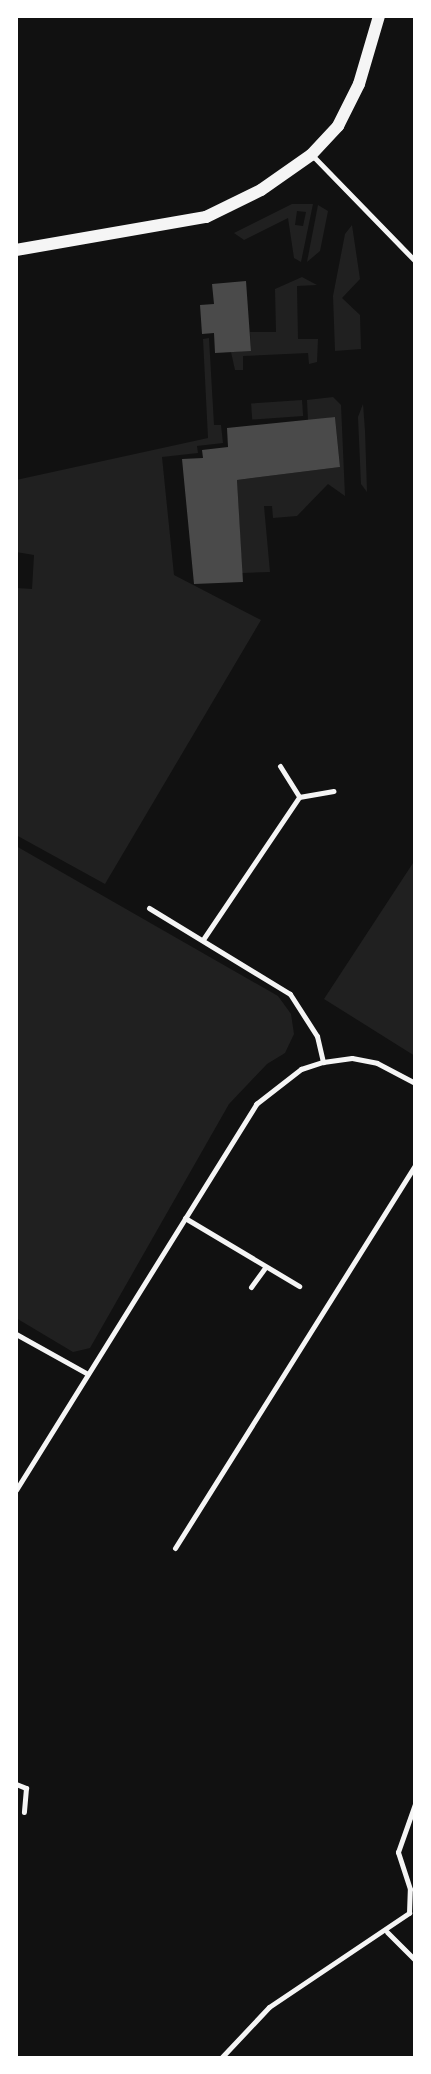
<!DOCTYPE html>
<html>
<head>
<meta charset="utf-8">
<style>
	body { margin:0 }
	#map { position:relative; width:431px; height:2074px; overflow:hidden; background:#111; font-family:"Exo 2",sans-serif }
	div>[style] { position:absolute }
	.green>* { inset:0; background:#202020; transform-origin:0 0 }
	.building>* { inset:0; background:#4a4a4a }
	.minor>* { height:5px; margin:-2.5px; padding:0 2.5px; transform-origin:2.5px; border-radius:2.5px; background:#f5f5f5 }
	.primary>* { height:12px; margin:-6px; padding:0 6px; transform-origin:6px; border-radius:6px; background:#f5f5f5 }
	span { translate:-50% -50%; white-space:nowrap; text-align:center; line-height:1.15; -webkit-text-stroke:4px #fff; paint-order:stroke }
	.frame { position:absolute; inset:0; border:18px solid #fff; pointer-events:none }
</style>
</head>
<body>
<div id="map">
	<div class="green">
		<i style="clip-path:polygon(evenodd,292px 204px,313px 204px,301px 262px,294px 258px,288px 218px,244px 240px,234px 233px,292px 204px,297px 211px,306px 212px,303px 226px,295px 225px,297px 211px)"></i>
		<i style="clip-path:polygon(318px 205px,328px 211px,320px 251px,307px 262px)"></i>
		<i style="clip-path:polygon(352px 225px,360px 279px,342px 298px,360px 315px,361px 349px,335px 351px,333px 296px,345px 234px)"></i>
		<i style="clip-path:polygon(302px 277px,317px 285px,297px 286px,298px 339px,318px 339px,317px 362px,309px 364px,308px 353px,243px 356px,243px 370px,235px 370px,231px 352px,251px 350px,250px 332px,276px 332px,275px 289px)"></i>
		<i style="clip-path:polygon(209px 338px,214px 425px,221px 425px,223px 443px,197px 446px,198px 453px,162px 457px,174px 575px,261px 620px,105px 884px,16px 835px,16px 588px,32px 589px,34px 555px,16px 552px,16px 480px,208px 438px,203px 339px)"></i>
		<i style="clip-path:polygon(333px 397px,341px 405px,345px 496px,328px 484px,297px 516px,273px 518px,272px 506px,264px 506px,270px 572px,242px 573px,237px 480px,340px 467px,335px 417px,308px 421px,307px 400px)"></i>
		<i style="left:302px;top:400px;width:16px;height:51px;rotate:86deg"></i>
		<i style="clip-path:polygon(363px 404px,365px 431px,367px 492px,361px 484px,358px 417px)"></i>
		<i style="clip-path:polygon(16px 846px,278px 996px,291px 1014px,294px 1034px,285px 1053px,267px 1064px,229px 1104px,90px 1348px,73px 1352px,16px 1318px)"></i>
		<i style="clip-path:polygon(415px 860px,415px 1056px,324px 999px)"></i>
	</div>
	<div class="building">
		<i style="clip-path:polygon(246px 281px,251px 351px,215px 353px,214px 333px,202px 334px,200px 305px,214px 304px,212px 284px)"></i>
		<i style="clip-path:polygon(335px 417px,340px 467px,237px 480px,243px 582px,194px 584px,182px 459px,203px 458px,202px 450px,228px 447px,227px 428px)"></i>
	</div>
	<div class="minor">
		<i style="left:312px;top:155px;width:148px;rotate:45.8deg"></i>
		<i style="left:280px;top:766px;width:36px;rotate:58deg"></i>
		<i style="left:149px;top:908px;width:165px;rotate:31.4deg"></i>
		<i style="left:290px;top:994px;width:50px;rotate:57.3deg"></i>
		<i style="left:317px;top:1036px;width:27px;rotate:77deg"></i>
		<i style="left:204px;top:938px;width:170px;rotate:-56deg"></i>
		<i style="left:299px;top:797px;width:35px;rotate:-10deg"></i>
		<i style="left:185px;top:1218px;width:133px;rotate:30.8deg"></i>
		<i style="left:251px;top:1287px;width:24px;rotate:-54deg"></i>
		<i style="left:16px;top:1334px;width:82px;rotate:29.1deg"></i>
		<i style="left:16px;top:1490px;width:455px;rotate:-58.1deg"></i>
		<i style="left:256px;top:1104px;width:57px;rotate:-37.9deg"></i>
		<i style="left:301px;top:1069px;width:23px;rotate:-18deg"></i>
		<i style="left:323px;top:1062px;width:29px;rotate:-8deg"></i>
		<i style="left:352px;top:1058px;width:25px;rotate:11deg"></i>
		<i style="left:377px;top:1063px;width:43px;rotate:27.8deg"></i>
		<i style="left:175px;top:1548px;width:451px;rotate:-57.9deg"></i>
		<i style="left:16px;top:1784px;width:11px;rotate:22deg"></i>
		<i style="left:26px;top:1788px;width:24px;rotate:95deg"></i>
		<i style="left:387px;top:1932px;width:40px;rotate:45deg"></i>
		<i style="left:221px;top:2058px;width:70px;rotate:-46.7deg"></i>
		<i style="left:269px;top:2007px;width:169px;rotate:-33.9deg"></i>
		<i style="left:409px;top:1913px;width:24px;rotate:-88deg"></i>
		<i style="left:410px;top:1889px;width:39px;rotate:-108deg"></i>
		<i style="left:398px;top:1852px;width:51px;rotate:-70.5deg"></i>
	</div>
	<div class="primary">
		<i style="left:16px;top:250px;width:193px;rotate:-9.9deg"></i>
		<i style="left:206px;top:217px;width:61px;rotate:-26.1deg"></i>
		<i style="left:261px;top:190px;width:61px;rotate:-35deg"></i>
		<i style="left:311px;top:155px;width:40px;rotate:-47deg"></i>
		<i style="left:338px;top:126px;width:47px;rotate:-63.4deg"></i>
		<i style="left:359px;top:84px;width:71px;rotate:-73.6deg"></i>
	</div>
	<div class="frame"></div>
</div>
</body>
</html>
